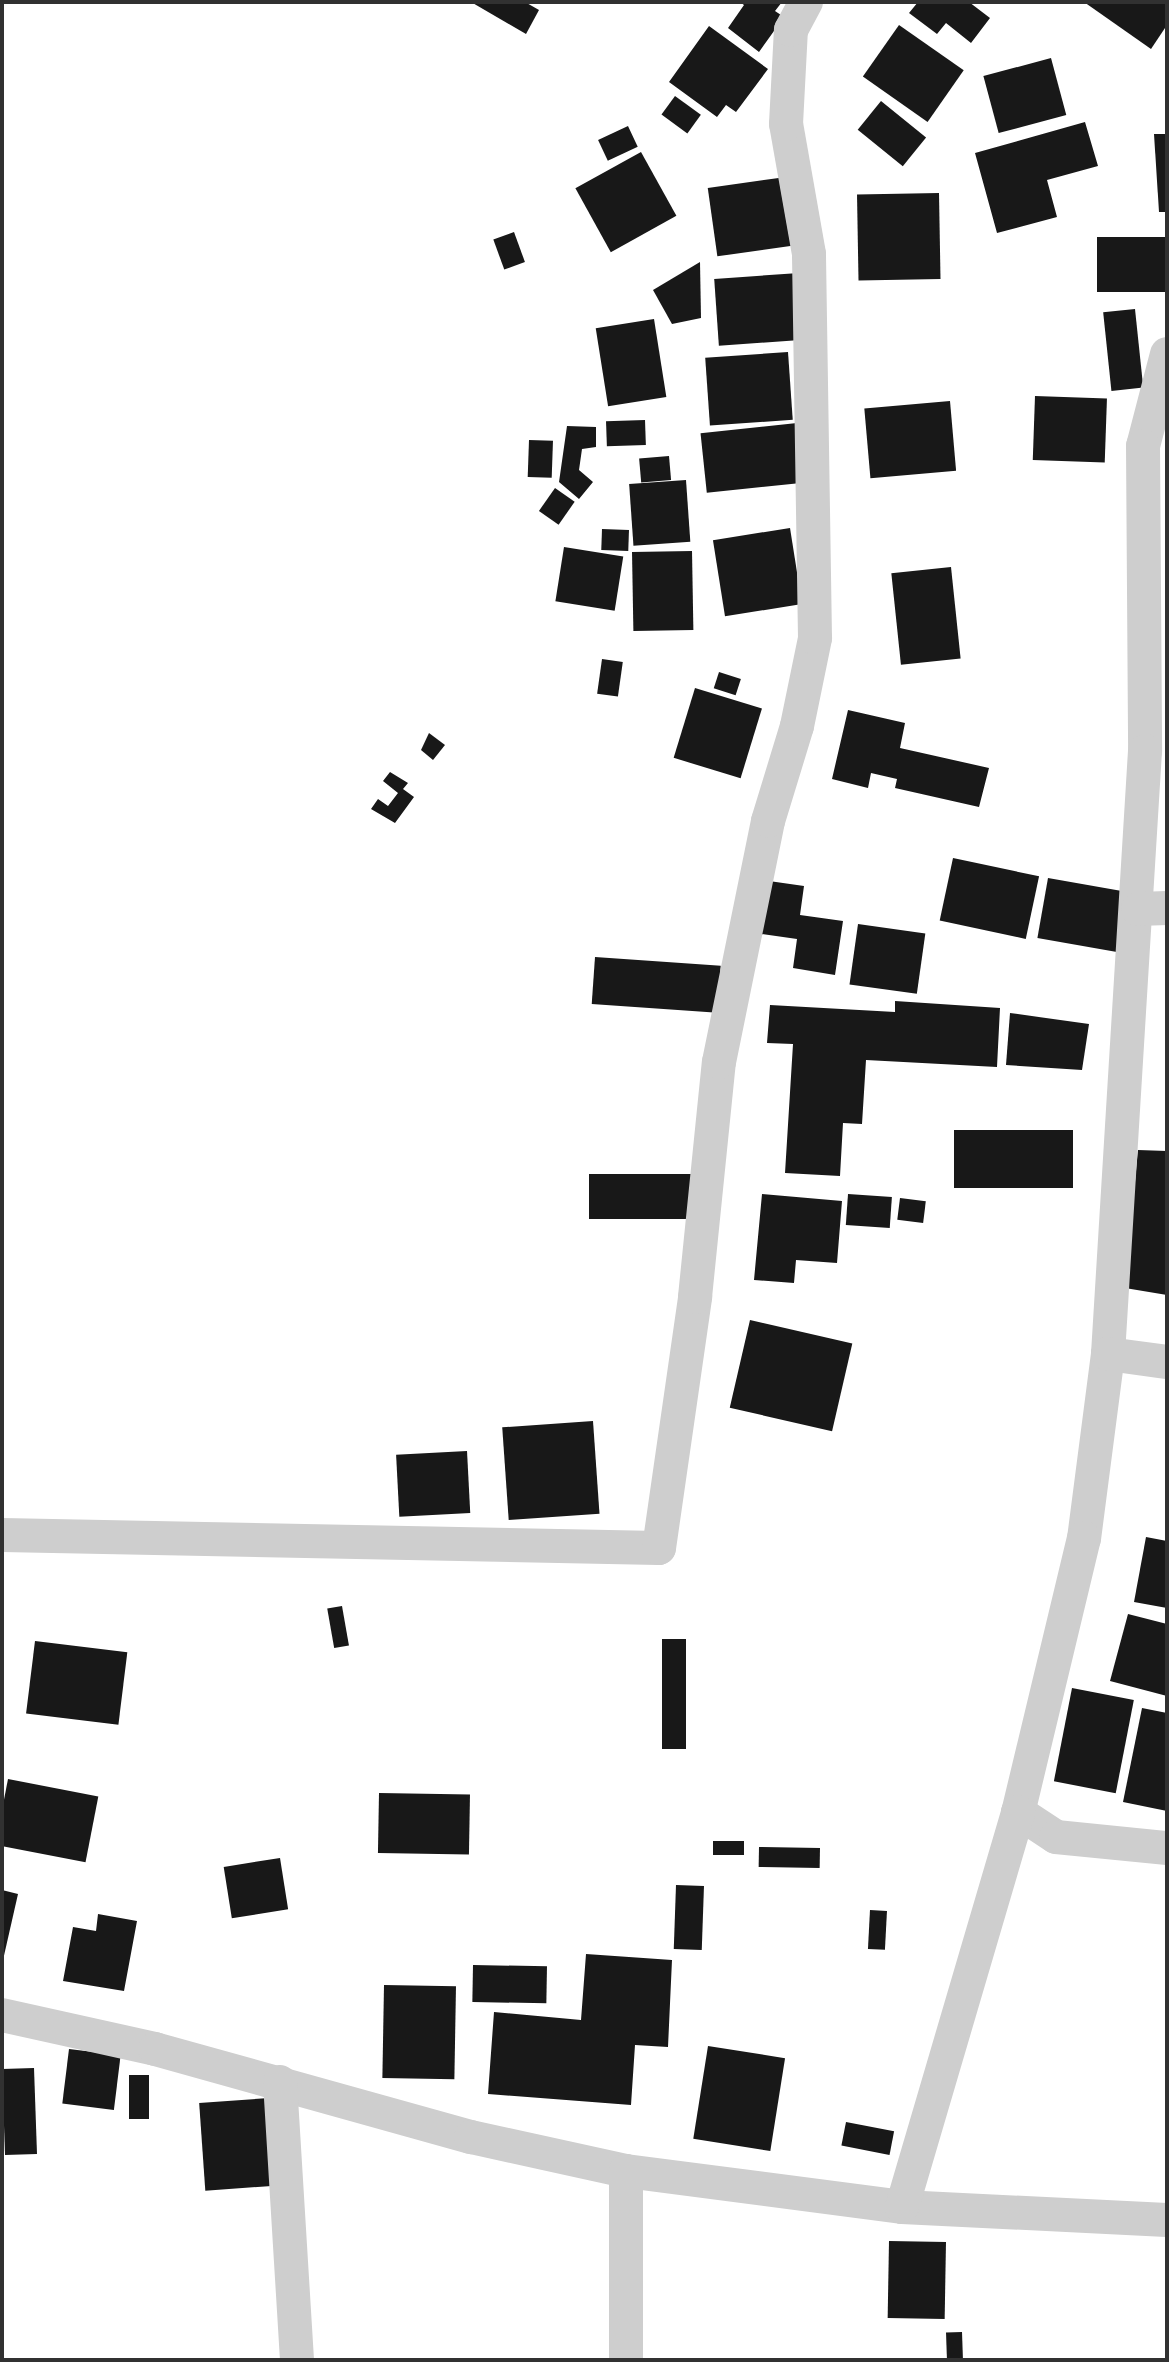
<!DOCTYPE html>
<html>
<head>
<meta charset="utf-8">
<style>
	body { margin:0 }
	#map { position:relative; width:1169px; height:2362px; overflow:hidden; background:#fff; font-family:"Work Sans",sans-serif }
	div>[style] { position:absolute }
	.building>* { inset:0; background:#181818; transform-origin:0 0 }
	.street>* { height:34px; margin:-17px; padding:0 17px; transform-origin:17px; border-radius:17px; background:#cecece }
	span { translate:-50% -50%; white-space:nowrap; text-align:center; line-height:1.15; -webkit-text-stroke:8px #fff; paint-order:stroke }
	.frame { position:absolute; inset:0; border:4px solid #313131; pointer-events:none }
</style>
</head>
<body>
<div id="map">
	<div class="building">
		<i style="clip-path:polygon(471px 2px,525px 2px,539px 10px,526px 34px)"></i>
		<i style="clip-path:polygon(740px 2px,782px 2px,775px 11px,784px 17px,759px 52px,728px 28px,744px 5px)"></i>
		<i style="clip-path:polygon(918px 2px,969px 2px,990px 18px,971px 43px,946px 23px,937px 34px,909px 13px)"></i>
		<i style="clip-path:polygon(1084px 2px,1167px 2px,1167px 25px,1151px 49px)"></i>
		<i style="left:899px;top:25px;width:79px;height:63px;rotate:35deg"></i>
		<i style="clip-path:polygon(709px 26px,768px 69px,736px 112px,726px 105px,717px 117px,669px 82px)"></i>
		<i style="left:1051px;top:58px;width:59px;height:70px;rotate:75deg"></i>
		<i style="left:675px;top:96px;width:32px;height:23px;rotate:36deg"></i>
		<i style="left:881px;top:101px;width:58px;height:37px;rotate:39deg"></i>
		<i style="clip-path:polygon(1085px 122px,1098px 166px,1047px 180px,1057px 217px,997px 233px,975px 153px)"></i>
		<i style="left:628px;top:126px;width:23px;height:33px;rotate:65deg"></i>
		<i style="clip-path:polygon(1154px 134px,1167px 134px,1167px 212px,1159px 212px)"></i>
		<i style="left:641px;top:152px;width:73px;height:75px;rotate:61deg"></i>
		<i style="left:786px;top:177px;width:69px;height:79px;rotate:82deg"></i>
		<i style="left:939px;top:193px;width:86px;height:82px;rotate:89deg"></i>
		<i style="left:514px;top:232px;width:32px;height:22px;rotate:70deg"></i>
		<i style="left:1167px;top:237px;width:55px;height:70px;rotate:90deg"></i>
		<i style="clip-path:polygon(700px 262px,701px 318px,672px 324px,653px 290px)"></i>
		<i style="left:799px;top:273px;width:67px;height:85px;rotate:86deg"></i>
		<i style="left:1135px;top:309px;width:79px;height:32px;rotate:84deg"></i>
		<i style="left:654px;top:319px;width:79px;height:59px;rotate:81deg"></i>
		<i style="left:788px;top:352px;width:68px;height:83px;rotate:86deg"></i>
		<i style="left:1035px;top:396px;width:72px;height:64px;rotate:2deg"></i>
		<i style="left:950px;top:401px;width:70px;height:86px;rotate:85deg"></i>
		<i style="left:645px;top:420px;width:25px;height:39px;rotate:88deg"></i>
		<i style="left:797px;top:423px;width:60px;height:97px;rotate:84deg"></i>
		<i style="clip-path:polygon(567px 426px,596px 427px,596px 447px,582px 449px,579px 470px,593px 482px,579px 499px,559px 482px)"></i>
		<i style="left:529px;top:440px;width:24px;height:37px;rotate:2deg"></i>
		<i style="left:669px;top:456px;width:24px;height:30px;rotate:85deg"></i>
		<i style="left:686px;top:480px;width:62px;height:57px;rotate:86deg"></i>
		<i style="left:555px;top:488px;width:24px;height:28px;rotate:35deg"></i>
		<i style="left:790px;top:528px;width:77px;height:78px;rotate:81deg"></i>
		<i style="left:602px;top:529px;width:27px;height:21px;rotate:2deg"></i>
		<i style="left:564px;top:547px;width:60px;height:55px;rotate:9deg"></i>
		<i style="left:692px;top:551px;width:79px;height:60px;rotate:89deg"></i>
		<i style="left:951px;top:567px;width:92px;height:60px;rotate:84deg"></i>
		<i style="left:602px;top:659px;width:21px;height:35px;rotate:8deg"></i>
		<i style="left:719px;top:672px;width:23px;height:17px;rotate:18deg"></i>
		<i style="left:695px;top:688px;width:70px;height:73px;rotate:17deg"></i>
		<i style="clip-path:polygon(848px 710px,905px 723px,900px 748px,989px 768px,979px 807px,895px 788px,897px 779px,871px 773px,868px 788px,832px 779px)"></i>
		<i style="clip-path:polygon(429px 733px,445px 745px,433px 760px,421px 750px)"></i>
		<i style="clip-path:polygon(390px 772px,408px 783px,403px 789px,414px 797px,395px 823px,371px 809px,378px 799px,388px 806px,398px 793px,383px 781px)"></i>
		<i style="left:953px;top:858px;width:88px;height:64px;rotate:12deg"></i>
		<i style="left:1048px;top:878px;width:85px;height:61px;rotate:10deg"></i>
		<i style="clip-path:polygon(762px 880px,804px 886px,800px 915px,843px 921px,835px 975px,793px 968px,797px 939px,754px 933px)"></i>
		<i style="left:858px;top:924px;width:68px;height:61px;rotate:8deg"></i>
		<i style="left:595px;top:957px;width:126px;height:47px;rotate:4deg"></i>
		<i style="clip-path:polygon(895px 1001px,1000px 1008px,997px 1067px,866px 1060px,862px 1124px,843px 1123px,840px 1176px,785px 1173px,793px 1044px,767px 1043px,770px 1005px,895px 1012px)"></i>
		<i style="clip-path:polygon(1010px 1013px,1089px 1024px,1082px 1070px,1006px 1065px)"></i>
		<i style="left:954px;top:1130px;width:119px;height:58px"></i>
		<i style="clip-path:polygon(1138px 1150px,1167px 1151px,1167px 1295px,1125px 1288px)"></i>
		<i style="left:694px;top:1174px;width:45px;height:105px;rotate:90deg"></i>
		<i style="clip-path:polygon(762px 1194px,842px 1201px,837px 1263px,796px 1260px,794px 1283px,754px 1280px)"></i>
		<i style="left:848px;top:1194px;width:44px;height:31px;rotate:4deg"></i>
		<i style="left:900px;top:1198px;width:26px;height:22px;rotate:7deg"></i>
		<i style="left:750px;top:1320px;width:105px;height:90px;rotate:13deg"></i>
		<i style="left:593px;top:1421px;width:93px;height:91px;rotate:86deg"></i>
		<i style="left:467px;top:1451px;width:62px;height:71px;rotate:87deg"></i>
		<i style="clip-path:polygon(1146px 1537px,1167px 1541px,1167px 1608px,1134px 1602px)"></i>
		<i style="left:342px;top:1606px;width:40px;height:15px;rotate:80deg"></i>
		<i style="clip-path:polygon(1128px 1614px,1167px 1624px,1167px 1696px,1110px 1681px)"></i>
		<i style="left:662px;top:1639px;width:24px;height:110px"></i>
		<i style="left:35px;top:1641px;width:93px;height:73px;rotate:7deg"></i>
		<i style="left:1072px;top:1688px;width:63px;height:95px;rotate:11deg"></i>
		<i style="clip-path:polygon(1142px 1708px,1167px 1713px,1167px 1811px,1123px 1802px)"></i>
		<i style="left:8px;top:1779px;width:92px;height:67px;rotate:11deg"></i>
		<i style="left:379px;top:1793px;width:91px;height:60px;rotate:1deg"></i>
		<i style="left:713px;top:1841px;width:31px;height:14px"></i>
		<i style="left:759px;top:1847px;width:61px;height:20px;rotate:1deg"></i>
		<i style="left:280px;top:1858px;width:52px;height:57px;rotate:81deg"></i>
		<i style="left:676px;top:1885px;width:28px;height:64px;rotate:2deg"></i>
		<i style="clip-path:polygon(2px 1890px,18px 1894px,3px 1960px,2px 1960px)"></i>
		<i style="left:870px;top:1910px;width:17px;height:39px;rotate:3deg"></i>
		<i style="clip-path:polygon(98px 1914px,137px 1921px,124px 1991px,63px 1981px,73px 1927px,96px 1931px)"></i>
		<i style="clip-path:polygon(586px 1954px,672px 1960px,668px 2047px,635px 2045px,631px 2105px,488px 2094px,494px 2012px,581px 2020px)"></i>
		<i style="left:473px;top:1965px;width:74px;height:37px;rotate:1deg"></i>
		<i style="left:384px;top:1985px;width:72px;height:93px;rotate:1deg"></i>
		<i style="left:708px;top:2046px;width:78px;height:94px;rotate:9deg"></i>
		<i style="left:69px;top:2049px;width:52px;height:55px;rotate:7deg"></i>
		<i style="left:34px;top:2068px;width:86px;height:32px;rotate:88deg"></i>
		<i style="left:129px;top:2075px;width:20px;height:44px"></i>
		<i style="left:269px;top:2098px;width:88px;height:70px;rotate:86deg"></i>
		<i style="left:846px;top:2122px;width:49px;height:24px;rotate:11deg"></i>
		<i style="left:889px;top:2241px;width:57px;height:77px;rotate:1deg"></i>
		<i style="left:962px;top:2332px;width:28px;height:16px;rotate:88deg"></i>
	</div>
	<div class="street">
		<i style="left:1167px;top:354px;width:95px;rotate:104.6deg"></i>
		<i style="left:1143px;top:446px;width:305px;rotate:89.6deg"></i>
		<i style="left:1145px;top:751px;width:604px;rotate:93.51deg"></i>
		<i style="left:1108px;top:1354px;width:186px;rotate:97.4deg"></i>
		<i style="left:1084px;top:1538px;width:282px;rotate:103.5deg"></i>
		<i style="left:1018px;top:1812px;width:45px;rotate:33.3deg"></i>
		<i style="left:1056px;top:1837px;width:112px;rotate:5.7deg"></i>
		<i style="left:1138px;top:909px;width:29px;rotate:-2deg"></i>
		<i style="left:1108px;top:1354px;width:60px;rotate:7.7deg"></i>
		<i style="left:2px;top:1535px;width:657px;rotate:1.13deg"></i>
		<i style="left:659px;top:1548px;width:254px;rotate:-81.8deg"></i>
		<i style="left:695px;top:1297px;width:236px;rotate:-84.2deg"></i>
		<i style="left:719px;top:1062px;width:246px;rotate:-78.5deg"></i>
		<i style="left:768px;top:821px;width:99px;rotate:-73deg"></i>
		<i style="left:797px;top:726px;width:90px;rotate:-78.4deg"></i>
		<i style="left:815px;top:638px;width:384px;rotate:-90.9deg"></i>
		<i style="left:809px;top:254px;width:132px;rotate:-100deg"></i>
		<i style="left:786px;top:124px;width:94px;rotate:-87deg"></i>
		<i style="left:791px;top:30px;width:32px;rotate:-62deg"></i>
		<i style="left:2px;top:2015px;width:157px;rotate:12.5deg"></i>
		<i style="left:155px;top:2049px;width:328px;rotate:15.6deg"></i>
		<i style="left:471px;top:2137px;width:159px;rotate:12.4deg"></i>
		<i style="left:626px;top:2171px;width:278px;rotate:7.4deg"></i>
		<i style="left:902px;top:2207px;width:265px;rotate:2.8deg"></i>
		<i style="left:280px;top:2082px;width:279px;rotate:86.5deg"></i>
		<i style="left:626px;top:2171px;width:189px;rotate:90deg"></i>
		<i style="left:902px;top:2207px;width:412px;rotate:-73.6deg"></i>
	</div>
	<div class="frame"></div>
</div>
</body>
</html>
